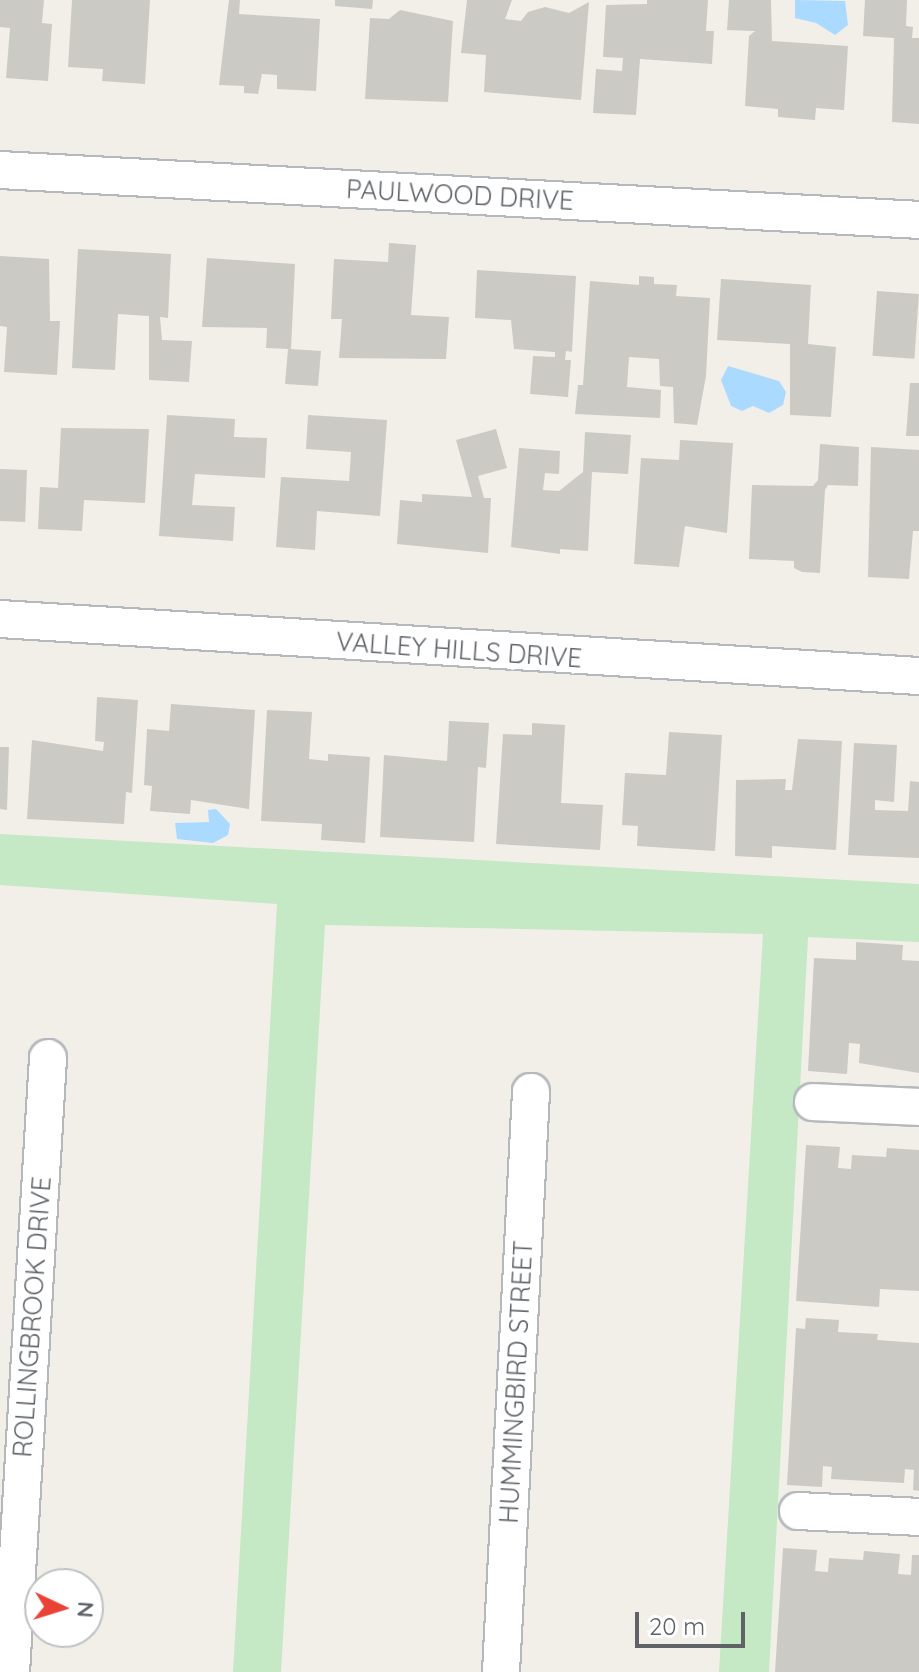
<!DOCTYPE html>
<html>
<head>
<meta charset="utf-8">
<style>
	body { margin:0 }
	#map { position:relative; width:919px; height:1672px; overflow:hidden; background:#f1efe8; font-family:Quicksand,sans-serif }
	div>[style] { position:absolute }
	.green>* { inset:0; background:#c5e8c5 }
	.water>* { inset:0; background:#aadaff }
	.building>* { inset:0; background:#cccac5; transform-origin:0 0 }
	.roads { filter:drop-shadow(2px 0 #b5b8bc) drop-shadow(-2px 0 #b5b8bc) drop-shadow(0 2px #b5b8bc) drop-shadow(0 -2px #b5b8bc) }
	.minor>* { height:36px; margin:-18px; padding:0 18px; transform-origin:18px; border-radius:18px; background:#fff }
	span { translate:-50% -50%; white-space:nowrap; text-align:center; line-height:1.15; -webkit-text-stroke:7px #fff; paint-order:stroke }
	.street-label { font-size:26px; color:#5f6368 }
	.north { position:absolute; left:24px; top:1568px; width:80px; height:80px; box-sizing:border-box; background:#fff; border:2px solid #bfc1c3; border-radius:50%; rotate:94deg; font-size:22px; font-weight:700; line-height:32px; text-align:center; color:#5f6368 }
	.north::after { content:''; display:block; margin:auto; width:28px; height:36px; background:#ea4335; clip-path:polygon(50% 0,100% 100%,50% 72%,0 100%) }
	.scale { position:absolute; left:635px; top:1612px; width:110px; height:36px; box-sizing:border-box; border:4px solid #5f6368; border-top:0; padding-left:10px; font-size:24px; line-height:28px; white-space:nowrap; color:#5f6368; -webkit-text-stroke:6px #fff; paint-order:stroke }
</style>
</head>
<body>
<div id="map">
	<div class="green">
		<i style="clip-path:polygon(0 834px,919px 884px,919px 942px,808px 937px,769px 1672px,719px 1672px,763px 934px,325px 925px,281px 1672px,233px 1672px,277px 904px,0 885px)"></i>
	</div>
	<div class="water">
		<i style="clip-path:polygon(795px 0,845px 1px,848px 25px,835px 35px,816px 23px,795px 18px)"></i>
		<i style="clip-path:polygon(728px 366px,779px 381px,786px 392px,783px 405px,769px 413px,753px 406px,742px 411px,731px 406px,721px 380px)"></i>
		<i style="clip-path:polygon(216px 809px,230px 824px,228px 835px,213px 843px,177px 839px,175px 823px,209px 822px,208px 810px)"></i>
	</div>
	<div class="building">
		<i style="clip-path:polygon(0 0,44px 0,42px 23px,52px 24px,48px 81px,6px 78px,10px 28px,0 27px)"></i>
		<i style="clip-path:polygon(72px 0,150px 0,145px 84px,102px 81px,103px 69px,68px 67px)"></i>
		<i style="clip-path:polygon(229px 0,240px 0,239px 14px,320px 19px,316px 91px,277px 89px,277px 75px,262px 74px,258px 94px,244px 93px,244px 86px,219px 85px)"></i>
		<i style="clip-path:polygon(335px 0,373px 0,372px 9px,335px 6px)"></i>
		<i style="clip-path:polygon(467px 0,512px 0,505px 19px,521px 21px,528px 12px,545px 7px,569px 13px,589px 2px,581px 100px,484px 92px,486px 55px,461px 53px)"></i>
		<i style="clip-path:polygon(647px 0,708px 0,706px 31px,714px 31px,712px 64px,640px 59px,636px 115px,593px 113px,596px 69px,622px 71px,623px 58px,603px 57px,606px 5px,647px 4px)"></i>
		<i style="clip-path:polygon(729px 0,771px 0,772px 41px,848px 46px,844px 110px,816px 108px,815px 120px,778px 117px,778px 109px,745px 106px,749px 36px,755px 31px,727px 30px)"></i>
		<i style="clip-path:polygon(865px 0,907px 0,906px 26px,913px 27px,912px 38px,919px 38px,919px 124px,892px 122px,894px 38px,863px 36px)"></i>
		<i style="clip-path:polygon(400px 10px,453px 21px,448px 102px,365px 99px,370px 18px,389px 19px)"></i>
		<i style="clip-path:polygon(389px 243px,416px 245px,411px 315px,449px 317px,446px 359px,339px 358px,342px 319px,331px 319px,334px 259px,388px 262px)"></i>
		<i style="clip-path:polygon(78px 249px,171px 254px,168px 318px,160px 317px,162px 340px,192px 341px,189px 382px,149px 380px,149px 316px,118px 314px,115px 370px,72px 368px)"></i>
		<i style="clip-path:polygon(0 256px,49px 259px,50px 321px,60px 321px,57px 375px,4px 372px,7px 327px,0 326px)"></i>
		<i style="clip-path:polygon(207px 258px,295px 264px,291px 349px,321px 351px,318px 386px,285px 384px,288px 349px,266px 348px,267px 328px,202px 327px)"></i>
		<i style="clip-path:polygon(477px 270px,576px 276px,572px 352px,566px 351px,565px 360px,571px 360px,568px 397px,530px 394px,533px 356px,555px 357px,555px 352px,514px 349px,511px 320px,475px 318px)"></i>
		<i style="clip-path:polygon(639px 276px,654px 277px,654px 284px,677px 285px,676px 296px,710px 298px,706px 376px,697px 425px,674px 423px,673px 387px,660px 386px,659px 359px,629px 357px,627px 387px,661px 390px,660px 418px,575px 414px,578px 385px,583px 385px,590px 281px,639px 285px)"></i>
		<i style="clip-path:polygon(721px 279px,811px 285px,808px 344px,836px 347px,831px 417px,790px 415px,790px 344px,717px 340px)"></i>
		<i style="left:877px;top:291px;width:42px;height:65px;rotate:4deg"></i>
		<i style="clip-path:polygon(910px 383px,919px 383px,919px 436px,906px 436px)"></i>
		<i style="clip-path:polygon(167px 415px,235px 419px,234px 437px,267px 438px,265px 478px,195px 474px,192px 505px,235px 507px,233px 541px,159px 536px)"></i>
		<i style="clip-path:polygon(308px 415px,387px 420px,380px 516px,317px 511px,315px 550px,276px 547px,281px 477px,349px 481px,351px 452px,306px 449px)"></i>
		<i style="clip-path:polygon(61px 428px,149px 429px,145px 503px,84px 500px,82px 531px,38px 529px,40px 487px,58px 488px)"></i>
		<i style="clip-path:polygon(496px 429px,507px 468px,478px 476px,484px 498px,491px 498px,488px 553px,397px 544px,400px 500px,422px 502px,422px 494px,472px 497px,456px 440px)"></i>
		<i style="clip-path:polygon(585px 432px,631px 435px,628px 474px,592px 472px,588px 551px,560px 549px,560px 554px,511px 547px,519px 448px,560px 451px,559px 474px,545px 473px,543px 490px,559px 491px,583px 472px)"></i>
		<i style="clip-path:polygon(680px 440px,733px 443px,727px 533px,685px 526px,679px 567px,634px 564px,641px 458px,679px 460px)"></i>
		<i style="clip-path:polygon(820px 444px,859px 447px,858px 486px,828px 485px,825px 490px,820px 573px,802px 572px,794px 568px,794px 561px,749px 559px,752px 485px,813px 486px,818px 480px)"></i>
		<i style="clip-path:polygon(871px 447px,919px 450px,919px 531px,913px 531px,909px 579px,868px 577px)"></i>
		<i style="left:0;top:469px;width:27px;height:52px;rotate:2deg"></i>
		<i style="clip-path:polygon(97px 697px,138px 700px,132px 793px,126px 792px,124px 824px,27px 819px,32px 740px,103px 751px,104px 742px,95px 741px)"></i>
		<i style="clip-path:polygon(171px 704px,255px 710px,249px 809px,191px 800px,190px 814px,150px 811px,152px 786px,144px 785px,147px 729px,169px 731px)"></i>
		<i style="clip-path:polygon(267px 710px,312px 712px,309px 759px,328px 761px,328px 754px,370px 757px,365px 843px,321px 840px,322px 824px,261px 821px)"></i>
		<i style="clip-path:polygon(449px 721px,489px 723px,486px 768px,478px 767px,474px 842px,380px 837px,384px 755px,447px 761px)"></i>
		<i style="clip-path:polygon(532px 723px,565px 725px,561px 803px,603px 805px,600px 850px,496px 844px,503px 734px,532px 735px)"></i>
		<i style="clip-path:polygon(669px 732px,722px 735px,715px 851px,637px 846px,638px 826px,622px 825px,625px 773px,666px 775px)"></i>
		<i style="clip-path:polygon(798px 739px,842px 741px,836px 850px,772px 846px,772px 858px,735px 856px,736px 780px,786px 779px,785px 790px,792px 790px)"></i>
		<i style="clip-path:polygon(854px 743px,897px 745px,894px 802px,875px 800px,875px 810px,908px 811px,910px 781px,919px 782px,919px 858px,848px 855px)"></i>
		<i style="clip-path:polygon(0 747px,9px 747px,7px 810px,0 809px)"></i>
		<i style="clip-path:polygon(856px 942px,903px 945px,902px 960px,919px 961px,919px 1073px,859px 1063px,860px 1044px,849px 1043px,847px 1074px,808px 1071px,814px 958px,856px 960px)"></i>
		<i style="clip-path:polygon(806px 1145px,840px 1147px,838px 1168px,851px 1169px,852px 1155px,886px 1157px,887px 1148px,919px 1150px,919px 1291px,880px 1289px,879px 1307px,796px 1301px)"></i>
		<i style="clip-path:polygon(806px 1318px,839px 1320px,838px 1332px,878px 1334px,877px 1340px,919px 1343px,919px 1491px,913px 1490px,914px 1470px,905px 1469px,904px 1483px,831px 1479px,832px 1467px,823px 1466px,822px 1487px,787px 1485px,796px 1328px,805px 1329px)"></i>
		<i style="clip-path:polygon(783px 1548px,817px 1550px,815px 1571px,828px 1572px,829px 1558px,863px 1560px,864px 1551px,900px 1554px,898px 1574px,911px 1575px,912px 1555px,919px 1555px,919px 1672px,775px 1672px)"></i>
	</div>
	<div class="roads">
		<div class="minor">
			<i style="left:0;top:170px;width:920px;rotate:3.11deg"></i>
			<i style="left:0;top:619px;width:921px;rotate:3.55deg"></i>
			<i style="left:813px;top:1102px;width:106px;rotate:2.7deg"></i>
			<i style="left:798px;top:1511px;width:121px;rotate:2.8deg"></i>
			<i style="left:11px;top:1672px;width:615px;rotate:-86.55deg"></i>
			<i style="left:501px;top:1672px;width:581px;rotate:-87.04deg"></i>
		</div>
	</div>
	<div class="street-label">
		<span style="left:460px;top:195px;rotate:3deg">PAULWOOD DRIVE</span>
		<span style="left:459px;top:650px;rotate:4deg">VALLEY HILLS DRIVE</span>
		<span style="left:32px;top:1317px;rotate:-86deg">ROLLINGBROOK DRIVE</span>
		<span style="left:516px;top:1382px;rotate:-87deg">HUMMINGBIRD STREET</span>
	</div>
	<div class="north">N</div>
	<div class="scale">20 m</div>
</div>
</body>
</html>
